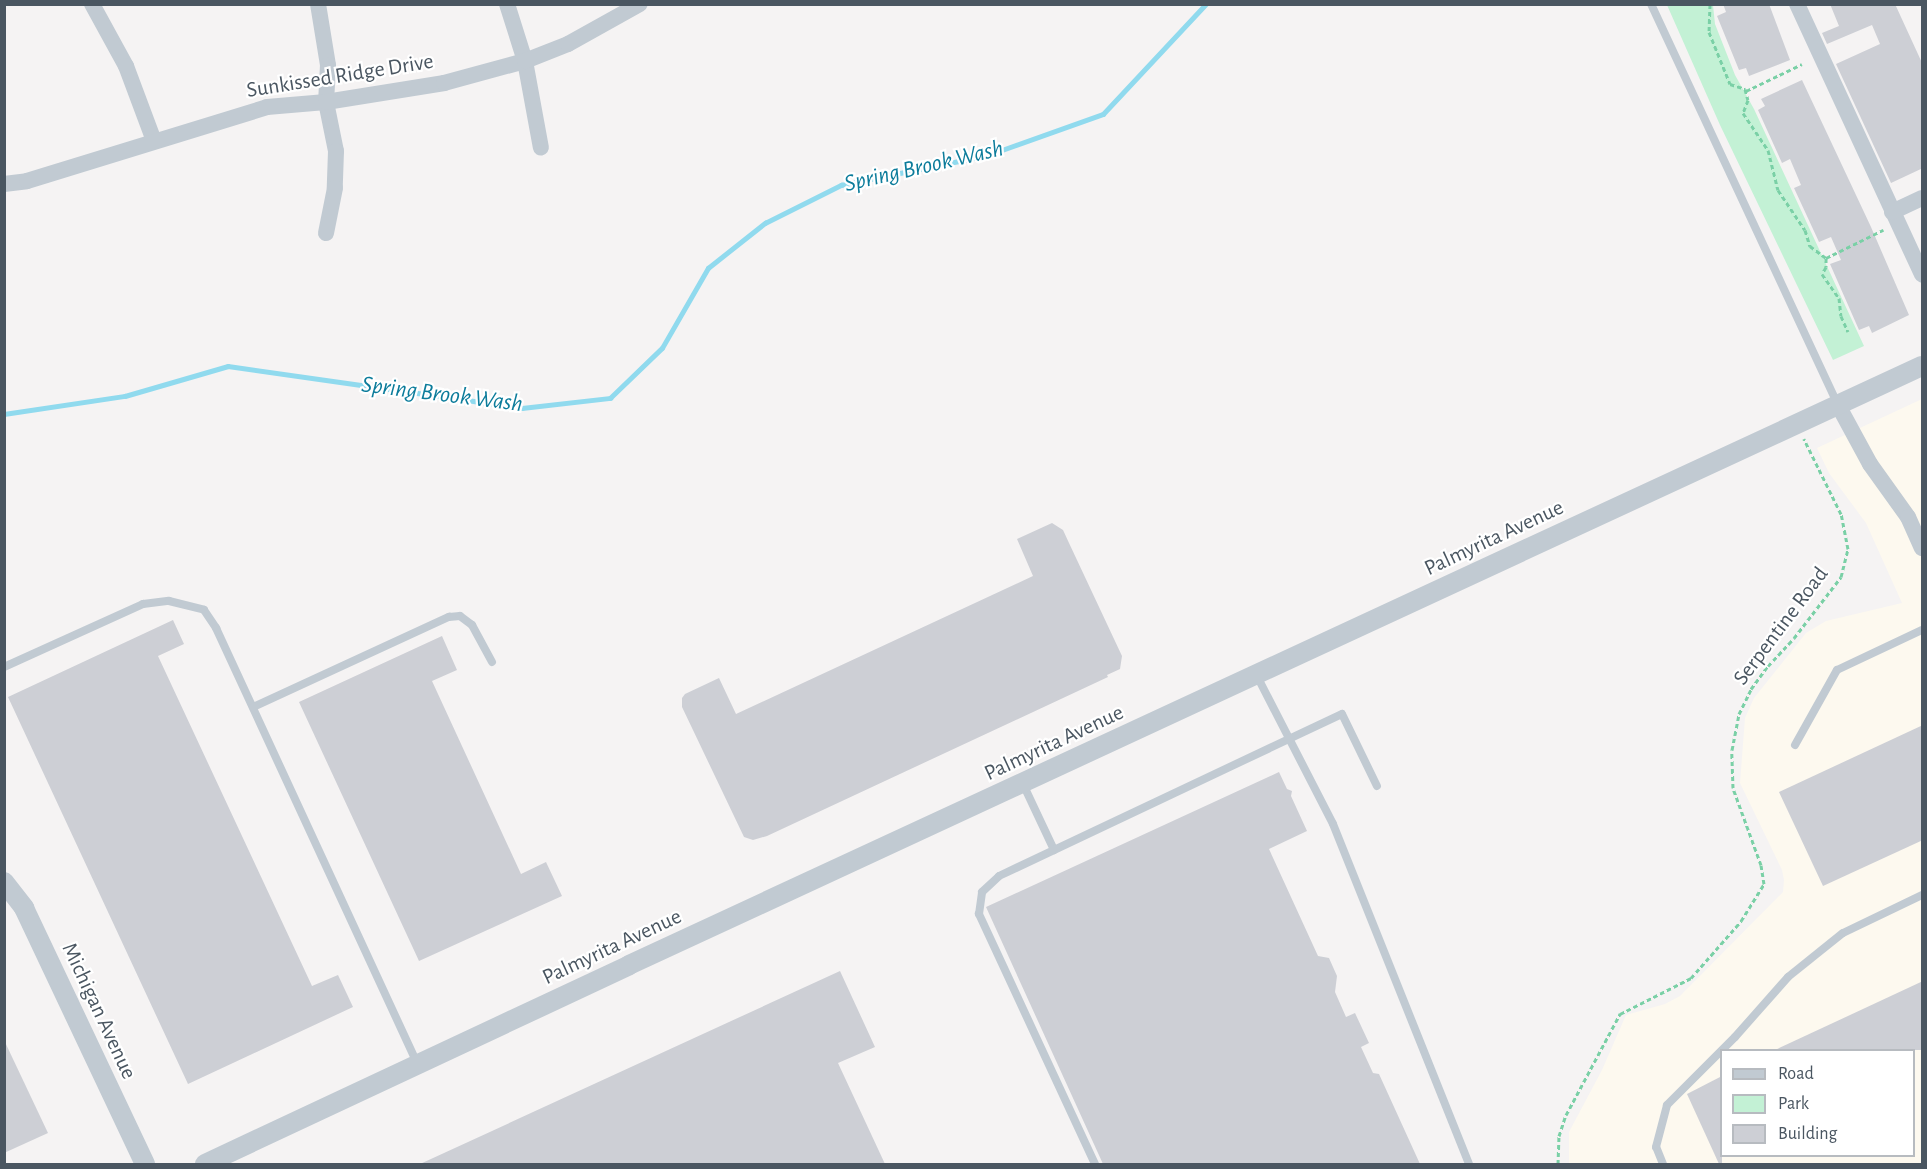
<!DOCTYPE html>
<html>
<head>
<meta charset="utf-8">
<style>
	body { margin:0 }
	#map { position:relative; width:1927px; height:1169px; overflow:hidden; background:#f5f3f3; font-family:"Alegreya Sans",sans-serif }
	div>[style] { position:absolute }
	.commercial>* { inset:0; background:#fdf9ef }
	.green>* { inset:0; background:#c3f1d5 }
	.stream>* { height:4.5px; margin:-2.25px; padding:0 2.25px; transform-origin:2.25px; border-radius:2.25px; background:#90daee }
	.building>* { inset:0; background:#cdcfd5 }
	.path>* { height:3px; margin-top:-1.5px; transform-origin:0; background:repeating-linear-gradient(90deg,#7ad0a6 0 4.5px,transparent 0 7.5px) }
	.service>* { height:8px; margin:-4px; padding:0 4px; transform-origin:4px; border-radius:4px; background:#c1cad2 }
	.minor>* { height:16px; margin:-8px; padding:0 8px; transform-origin:8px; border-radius:8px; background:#c1cad2 }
	.tertiary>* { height:20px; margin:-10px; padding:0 10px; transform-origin:10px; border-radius:10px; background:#c1cad2 }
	span { translate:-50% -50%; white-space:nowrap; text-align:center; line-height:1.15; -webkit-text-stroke:4.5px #fff; paint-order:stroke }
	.street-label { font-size:22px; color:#4a5661 }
	.water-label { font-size:24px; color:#0c7c9b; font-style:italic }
	.frame { position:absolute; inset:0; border:6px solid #4a5661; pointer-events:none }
	.legend { position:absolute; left:1720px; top:1049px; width:195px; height:108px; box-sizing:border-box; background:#fff; border:2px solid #b7bbc0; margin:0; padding:8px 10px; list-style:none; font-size:18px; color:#4a5661 }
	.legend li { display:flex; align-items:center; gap:12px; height:30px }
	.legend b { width:30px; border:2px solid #b7bbc0 }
</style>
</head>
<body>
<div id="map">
	<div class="commercial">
		<i style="clip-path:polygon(evenodd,1922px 399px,1922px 1164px,1569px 1164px,1569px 1132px,1602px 1070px,1626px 1015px,1665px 1004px,1680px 996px,1783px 892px,1784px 880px,1782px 870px,1740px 783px,1745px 718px,1754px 698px,1806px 633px,1826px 621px,1902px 603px,1866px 523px,1829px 473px,1817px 448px,1922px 399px,1722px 1050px,1914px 1050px,1914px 1156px,1722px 1156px,1722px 1050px)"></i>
	</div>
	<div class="green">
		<i style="clip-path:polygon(1667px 5px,1713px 5px,1715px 24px,1735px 75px,1754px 109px,1864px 346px,1833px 360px,1720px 125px)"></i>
	</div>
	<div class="stream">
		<i style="left:4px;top:414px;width:122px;rotate:-8.5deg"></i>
		<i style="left:125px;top:396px;width:107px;rotate:-16.2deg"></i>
		<i style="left:228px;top:366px;width:297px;rotate:8.1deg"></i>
		<i style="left:522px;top:408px;width:89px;rotate:-6.5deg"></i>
		<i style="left:610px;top:398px;width:72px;rotate:-43.9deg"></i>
		<i style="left:662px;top:348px;width:92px;rotate:-60.1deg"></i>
		<i style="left:708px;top:268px;width:73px;rotate:-38.3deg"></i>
		<i style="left:765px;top:223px;width:85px;rotate:-26.6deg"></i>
		<i style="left:841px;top:185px;width:150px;rotate:-11.5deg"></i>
		<i style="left:988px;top:155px;width:122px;rotate:-19.6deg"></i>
		<i style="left:1103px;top:114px;width:151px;rotate:-46.9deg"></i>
	</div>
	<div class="building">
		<i style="clip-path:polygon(1723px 4px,1769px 4px,1790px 60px,1749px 76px,1746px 68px,1739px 70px,1717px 16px,1726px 12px)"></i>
		<i style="clip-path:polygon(1830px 4px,1895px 4px,1923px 65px,1923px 168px,1891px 183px,1836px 64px,1880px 44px,1872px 25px,1827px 44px,1822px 33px,1839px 26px)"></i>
		<i style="clip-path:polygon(1802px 80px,1871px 227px,1909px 315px,1872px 333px,1869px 326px,1859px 330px,1830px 264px,1841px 260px,1831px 237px,1819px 242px,1794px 188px,1801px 185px,1790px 159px,1782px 163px,1758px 110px,1765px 106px,1761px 99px)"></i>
		<i style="clip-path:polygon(1052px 523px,1063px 530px,1069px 543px,1122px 656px,1120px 669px,1107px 675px,1108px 677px,767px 836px,753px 840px,744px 837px,682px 707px,682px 698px,685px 694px,719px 678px,736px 714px,1033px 576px,1017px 539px)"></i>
		<i style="clip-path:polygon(173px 620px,184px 644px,158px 656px,312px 986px,338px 975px,353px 1007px,188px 1084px,8px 697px)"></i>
		<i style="clip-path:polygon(442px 636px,457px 670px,432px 681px,521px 874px,546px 862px,562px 896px,419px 961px,299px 702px)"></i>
		<i style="clip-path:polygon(1923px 725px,1923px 840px,1823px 886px,1779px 792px)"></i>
		<i style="clip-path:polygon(1279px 772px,1287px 789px,1292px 791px,1291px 796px,1307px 831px,1269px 849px,1318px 956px,1329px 958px,1337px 976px,1335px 992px,1346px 1017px,1355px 1013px,1369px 1043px,1361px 1047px,1373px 1073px,1379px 1074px,1420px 1164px,1103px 1164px,986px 907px)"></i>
		<i style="clip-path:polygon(840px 971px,875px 1047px,838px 1063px,885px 1164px,420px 1164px)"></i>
		<i style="clip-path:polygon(1923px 981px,1923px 1050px,1775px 1050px)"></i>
		<i style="clip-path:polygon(4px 1040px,48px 1133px,4px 1153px)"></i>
		<i style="clip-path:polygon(1722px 1076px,1722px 1164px,1719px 1164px,1687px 1094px)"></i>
	</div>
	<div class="path">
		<i style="left:1710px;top:4px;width:28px;rotate:92deg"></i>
		<i style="left:1709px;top:32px;width:56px;rotate:68deg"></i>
		<i style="left:1730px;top:84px;width:16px;rotate:18deg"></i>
		<i style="left:1745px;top:89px;width:11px;rotate:75deg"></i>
		<i style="left:1748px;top:100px;width:14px;rotate:111deg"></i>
		<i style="left:1743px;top:113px;width:45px;rotate:56deg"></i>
		<i style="left:1768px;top:150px;width:41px;rotate:76deg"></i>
		<i style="left:1778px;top:190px;width:48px;rotate:56deg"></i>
		<i style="left:1805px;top:230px;width:17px;rotate:73deg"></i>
		<i style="left:1810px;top:246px;width:20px;rotate:37deg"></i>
		<i style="left:1826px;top:258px;width:9px;rotate:90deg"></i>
		<i style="left:1826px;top:267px;width:8px;rotate:120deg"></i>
		<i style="left:1822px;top:274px;width:29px;rotate:55deg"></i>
		<i style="left:1839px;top:298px;width:18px;rotate:84deg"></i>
		<i style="left:1841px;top:316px;width:17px;rotate:66deg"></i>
		<i style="left:1746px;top:91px;width:62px;rotate:-25.7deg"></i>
		<i style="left:1826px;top:258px;width:64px;rotate:-26.2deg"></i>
		<i style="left:1558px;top:1164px;width:28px;rotate:-88deg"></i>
		<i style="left:1559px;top:1136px;width:22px;rotate:-72deg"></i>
		<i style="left:1566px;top:1115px;width:115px;rotate:-61.9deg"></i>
		<i style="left:1620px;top:1014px;width:80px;rotate:-26.9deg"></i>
		<i style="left:1691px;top:978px;width:76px;rotate:-48.7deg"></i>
		<i style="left:1741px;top:921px;width:44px;rotate:-58.1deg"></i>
		<i style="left:1764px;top:884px;width:19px;rotate:-99deg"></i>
		<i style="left:1761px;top:865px;width:82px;rotate:-110deg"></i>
		<i style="left:1733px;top:788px;width:38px;rotate:-92deg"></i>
		<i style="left:1732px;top:750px;width:37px;rotate:-79deg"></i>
		<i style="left:1739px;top:714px;width:28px;rotate:-64deg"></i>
		<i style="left:1751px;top:689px;width:29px;rotate:-54deg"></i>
		<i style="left:1768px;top:666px;width:38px;rotate:-47deg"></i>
		<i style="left:1794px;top:638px;width:77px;rotate:-52.4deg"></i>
		<i style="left:1841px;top:577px;width:29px;rotate:-76deg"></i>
		<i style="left:1848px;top:549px;width:36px;rotate:-101deg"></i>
		<i style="left:1841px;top:514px;width:84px;rotate:-116.3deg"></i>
	</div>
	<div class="service">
		<i style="left:1651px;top:4px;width:442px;rotate:65deg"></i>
		<i style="left:4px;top:667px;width:153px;rotate:-24.4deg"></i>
		<i style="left:143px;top:604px;width:26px;rotate:-7deg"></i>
		<i style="left:169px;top:601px;width:36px;rotate:14deg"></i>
		<i style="left:204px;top:610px;width:22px;rotate:56deg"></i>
		<i style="left:216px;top:628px;width:480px;rotate:65.2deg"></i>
		<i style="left:1257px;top:676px;width:166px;rotate:62.8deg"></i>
		<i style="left:1333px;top:824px;width:366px;rotate:68.2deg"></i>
		<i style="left:253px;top:707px;width:216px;rotate:-24.7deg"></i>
		<i style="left:449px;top:617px;width:11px;rotate:-5deg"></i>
		<i style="left:460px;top:616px;width:15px;rotate:37deg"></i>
		<i style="left:472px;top:625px;width:42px;rotate:61.6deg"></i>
		<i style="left:1795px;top:745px;width:86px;rotate:-60.8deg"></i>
		<i style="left:1837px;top:670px;width:94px;rotate:-25.2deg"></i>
		<i style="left:1023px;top:784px;width:73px;rotate:64.8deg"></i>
		<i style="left:1095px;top:1164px;width:276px;rotate:-114.9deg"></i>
		<i style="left:979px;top:914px;width:22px;rotate:-82deg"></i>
		<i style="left:982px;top:892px;width:23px;rotate:-43deg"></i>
		<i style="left:999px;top:876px;width:379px;rotate:-25.3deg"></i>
		<i style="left:1342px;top:714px;width:80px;rotate:64.1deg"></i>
		<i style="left:1663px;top:1164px;width:18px;rotate:-112deg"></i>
		<i style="left:1656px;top:1147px;width:43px;rotate:-75.3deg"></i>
		<i style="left:1667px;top:1105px;width:96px;rotate:-45deg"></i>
		<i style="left:1735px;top:1037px;width:80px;rotate:-48.5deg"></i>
		<i style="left:1788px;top:977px;width:70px;rotate:-38.7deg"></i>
		<i style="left:1843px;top:933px;width:88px;rotate:-25.7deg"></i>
	</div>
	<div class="minor">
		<i style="left:92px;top:4px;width:71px;rotate:61.3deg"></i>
		<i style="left:126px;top:66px;width:80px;rotate:69.5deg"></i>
		<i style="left:318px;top:4px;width:62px;rotate:80.7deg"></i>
		<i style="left:328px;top:65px;width:37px;rotate:93deg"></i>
		<i style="left:326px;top:102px;width:50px;rotate:78.5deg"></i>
		<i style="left:336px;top:151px;width:37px;rotate:92deg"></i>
		<i style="left:335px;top:188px;width:46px;rotate:101.3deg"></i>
		<i style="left:507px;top:4px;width:60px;rotate:72.5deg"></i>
		<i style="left:525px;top:61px;width:88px;rotate:79.6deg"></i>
		<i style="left:1797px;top:4px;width:298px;rotate:65.2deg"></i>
		<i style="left:4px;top:184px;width:23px;rotate:-7deg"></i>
		<i style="left:27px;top:181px;width:251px;rotate:-17.1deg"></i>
		<i style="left:267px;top:107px;width:59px;rotate:-4.8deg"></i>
		<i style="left:326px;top:102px;width:120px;rotate:-9.1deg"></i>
		<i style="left:444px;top:83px;width:84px;rotate:-15.2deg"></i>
		<i style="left:525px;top:61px;width:46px;rotate:-21.6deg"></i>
		<i style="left:568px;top:44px;width:82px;rotate:-29.1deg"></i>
		<i style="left:1892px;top:212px;width:33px;rotate:-25deg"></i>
		<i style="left:1838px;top:405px;width:67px;rotate:61.5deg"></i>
		<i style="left:1870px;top:464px;width:65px;rotate:54.4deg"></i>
		<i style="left:1908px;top:517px;width:34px;rotate:66deg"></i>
	</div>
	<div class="tertiary">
		<i style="left:4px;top:882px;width:33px;rotate:52deg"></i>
		<i style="left:24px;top:908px;width:283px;rotate:64.7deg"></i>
		<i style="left:205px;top:1164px;width:468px;rotate:-25.1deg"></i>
		<i style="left:629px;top:965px;width:1425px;rotate:-24.86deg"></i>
	</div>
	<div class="street-label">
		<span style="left:340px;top:76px;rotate:-9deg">Sunkissed Ridge Drive</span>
		<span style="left:1494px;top:538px;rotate:-25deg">Palmyrita Avenue</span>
		<span style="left:1781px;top:626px;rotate:-53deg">Serpentine Road</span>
		<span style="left:1054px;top:743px;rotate:-25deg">Palmyrita Avenue</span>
		<span style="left:612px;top:947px;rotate:-25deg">Palmyrita Avenue</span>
		<span style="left:99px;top:1011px;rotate:65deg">Michigan Avenue</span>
	</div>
	<div class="water-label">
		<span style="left:924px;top:167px;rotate:-13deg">Spring Brook Wash</span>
		<span style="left:442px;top:395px;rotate:7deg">Spring Brook Wash</span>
	</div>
	<div class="frame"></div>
	<ul class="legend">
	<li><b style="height:8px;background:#c1cad2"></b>Road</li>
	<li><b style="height:16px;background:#c3f1d5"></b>Park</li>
	<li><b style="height:16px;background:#cdcfd5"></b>Building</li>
	</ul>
</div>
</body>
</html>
